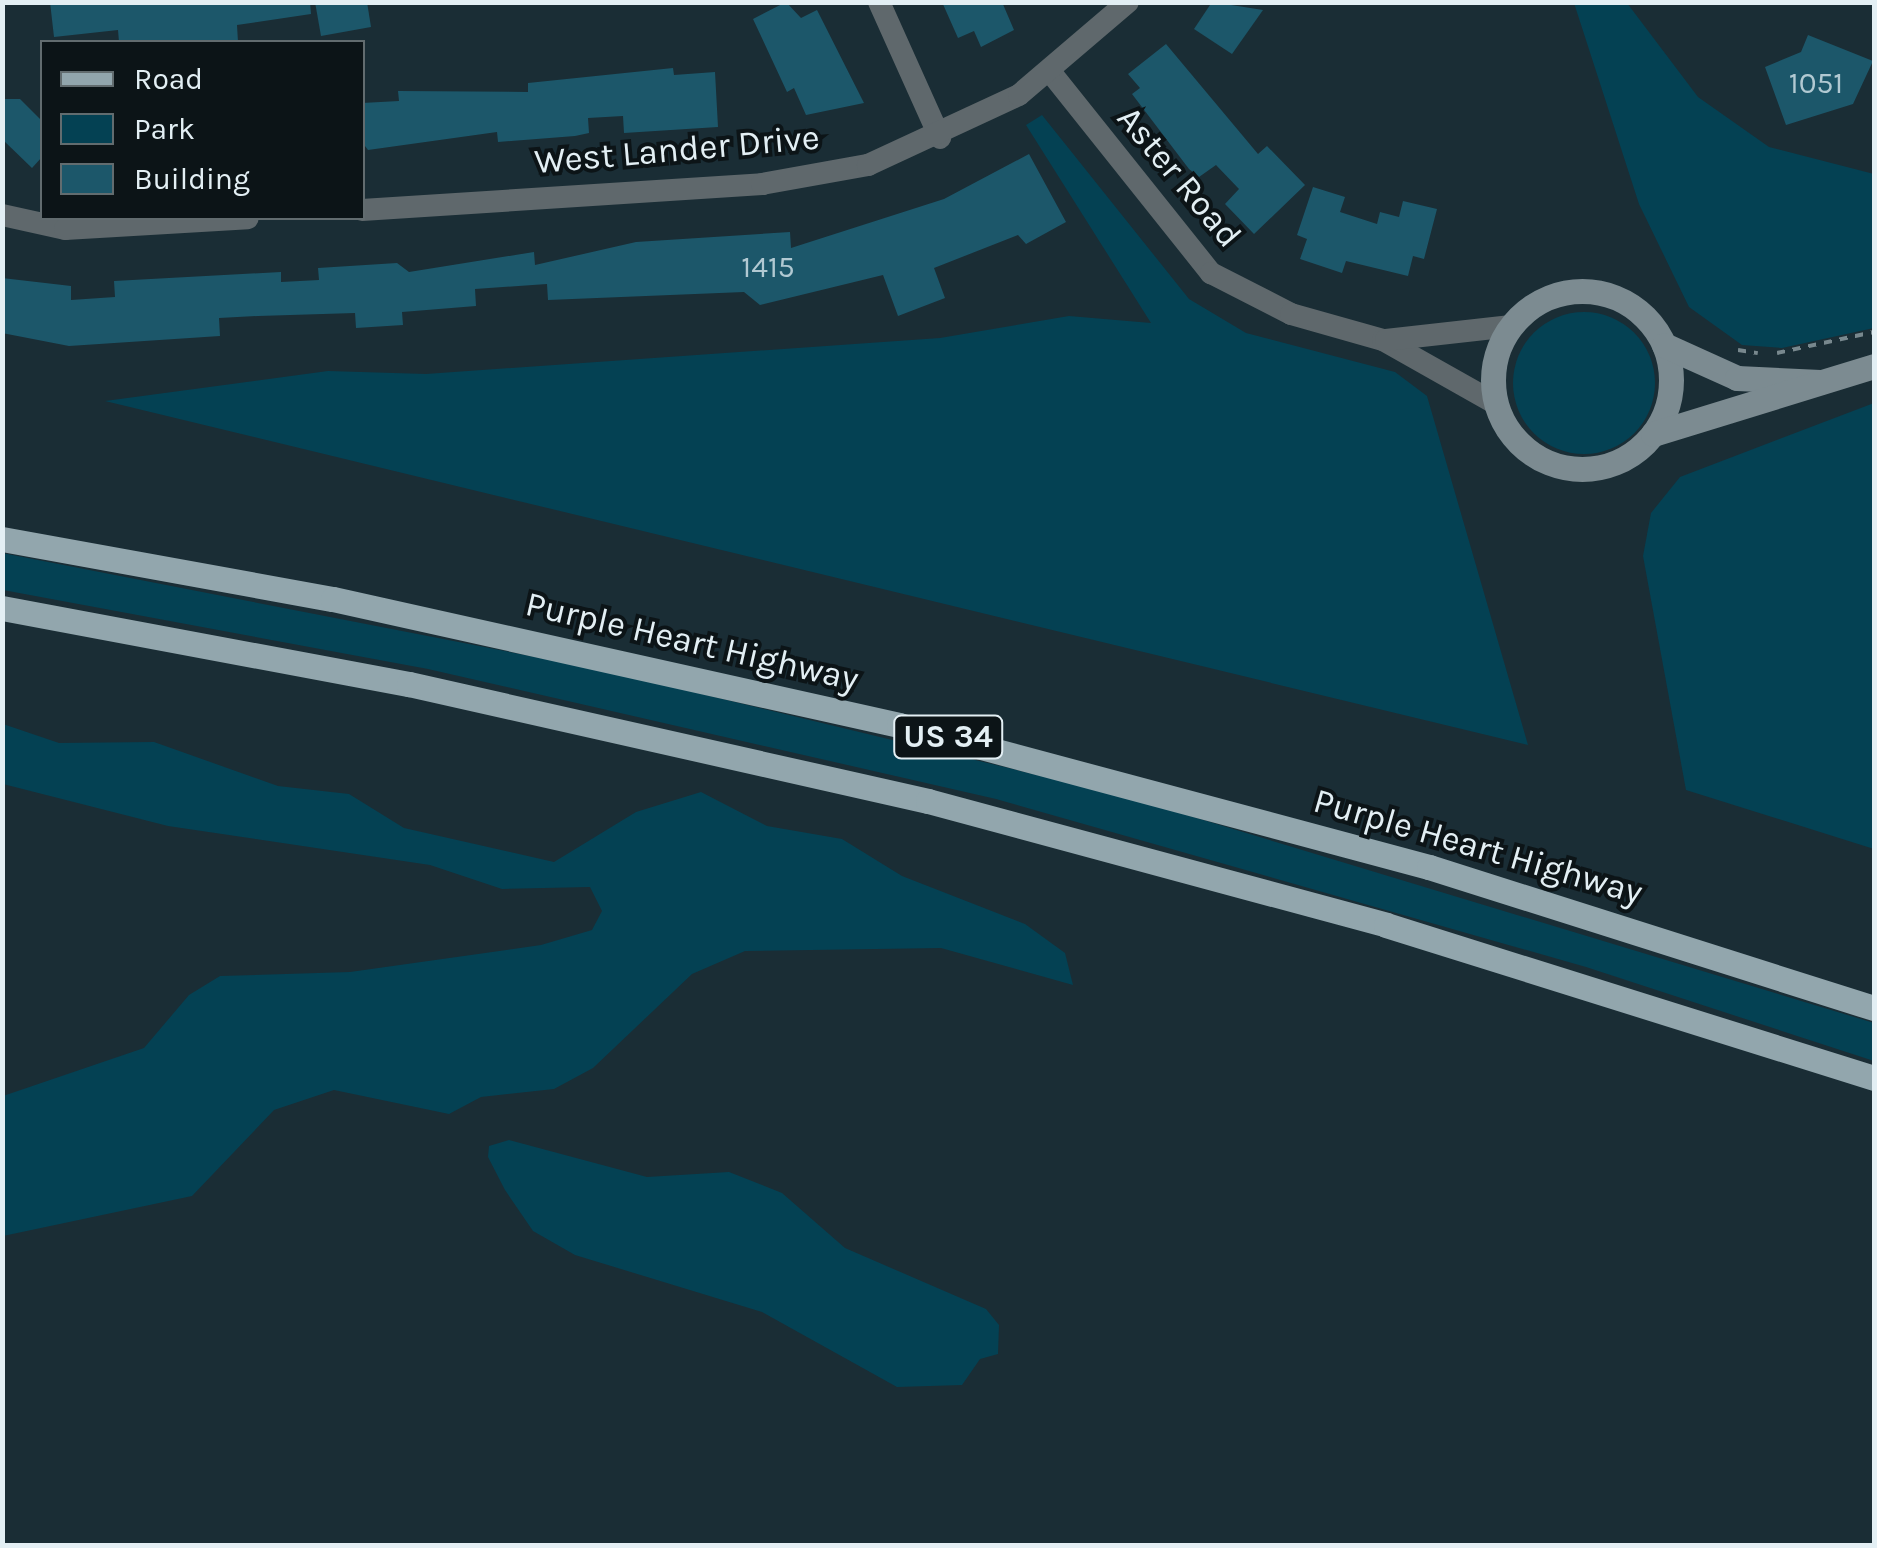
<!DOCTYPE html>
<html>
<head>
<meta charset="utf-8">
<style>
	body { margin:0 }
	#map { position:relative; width:1877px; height:1548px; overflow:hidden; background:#1a2d35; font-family:Karla,sans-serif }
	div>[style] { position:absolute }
	.green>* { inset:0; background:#044153 }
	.round { border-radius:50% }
	.building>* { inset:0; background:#1c576a }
	.path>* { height:4px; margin-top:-2px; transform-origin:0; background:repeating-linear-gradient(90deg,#78888e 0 8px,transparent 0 16px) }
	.street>* { height:22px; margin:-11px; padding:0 11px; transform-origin:11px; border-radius:11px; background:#5f686c }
	.secondary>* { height:25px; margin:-12.5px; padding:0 12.5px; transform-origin:12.5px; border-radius:12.5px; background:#7c8b91 }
	.secondary>.ring { margin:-12.5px; padding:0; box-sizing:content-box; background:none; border:25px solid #7c8b91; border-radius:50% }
	.primary>* { height:25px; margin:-12.5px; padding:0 12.5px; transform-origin:12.5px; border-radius:12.5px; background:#92a6ad }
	span { translate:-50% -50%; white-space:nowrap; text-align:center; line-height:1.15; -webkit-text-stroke:8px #0c1417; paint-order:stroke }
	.number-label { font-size:30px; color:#b1c9d2 }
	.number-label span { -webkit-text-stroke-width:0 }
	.shield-label span { padding:2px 8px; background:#0c1417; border:2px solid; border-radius:8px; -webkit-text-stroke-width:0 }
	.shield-label { font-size:32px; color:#e3eff4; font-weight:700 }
	.street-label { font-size:35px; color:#e3eff4 }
	.frame { position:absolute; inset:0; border:5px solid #e3eff4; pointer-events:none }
	.legend { position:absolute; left:40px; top:40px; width:325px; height:180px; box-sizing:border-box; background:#0c1417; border:2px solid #626c6f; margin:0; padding:12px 18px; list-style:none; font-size:30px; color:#e3eff4 }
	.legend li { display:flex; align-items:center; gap:20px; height:50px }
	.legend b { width:50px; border:2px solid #626c6f }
</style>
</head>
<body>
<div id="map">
	<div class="green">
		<i style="clip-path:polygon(1574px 3px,1627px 3px,1698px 97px,1769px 147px,1874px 174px,1874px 328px,1782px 348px,1742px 345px,1689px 307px,1639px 204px)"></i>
		<i style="clip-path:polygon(1042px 115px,1189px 299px,1246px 333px,1395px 372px,1427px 396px,1528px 745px,105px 401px,328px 371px,426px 374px,940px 338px,1069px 316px,1151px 323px,1026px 125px)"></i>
		<i class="round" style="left:1513px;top:312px;width:142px;height:142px"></i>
		<i style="clip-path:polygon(1874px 403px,1874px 849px,1686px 790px,1643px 556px,1651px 513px,1680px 477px)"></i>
		<i style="clip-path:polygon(2px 553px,607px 671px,1124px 796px,1874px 1023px,1874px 1061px,1586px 967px,996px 799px,428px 669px,3px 590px)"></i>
		<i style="clip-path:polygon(3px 724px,59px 743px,154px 742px,278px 786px,349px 794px,404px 828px,554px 862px,636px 812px,701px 792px,767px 826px,842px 839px,902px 876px,1025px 924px,1065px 953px,1073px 985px,941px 948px,745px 951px,692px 974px,593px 1068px,554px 1089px,481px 1097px,449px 1114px,334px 1090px,274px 1110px,192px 1196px,3px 1236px,3px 1096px,144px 1048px,189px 995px,220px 976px,350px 972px,541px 945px,592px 930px,602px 911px,590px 887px,502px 889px,430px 865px,168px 826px,3px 784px)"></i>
		<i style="clip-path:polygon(509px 1140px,647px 1177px,729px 1172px,782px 1193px,845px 1248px,986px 1309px,999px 1325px,998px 1354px,980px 1359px,962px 1385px,897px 1387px,762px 1312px,575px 1255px,533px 1231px,505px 1190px,488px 1157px,489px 1146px)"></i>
	</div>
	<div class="building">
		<i style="clip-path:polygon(50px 2px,310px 2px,311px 14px,237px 25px,238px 42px,119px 42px,118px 30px,54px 37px)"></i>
		<i style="clip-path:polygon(315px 2px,367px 2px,371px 27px,321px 36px)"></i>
		<i style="clip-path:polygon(786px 2px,801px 18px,817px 10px,864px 103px,806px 115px,794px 88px,787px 92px,753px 19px)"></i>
		<i style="clip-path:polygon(942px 2px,1002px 2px,1014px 30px,981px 47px,974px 31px,958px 38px)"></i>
		<i style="clip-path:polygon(1212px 2px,1263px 10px,1232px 54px,1194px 29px)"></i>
		<i style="clip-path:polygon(1808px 35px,1873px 61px,1853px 104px,1786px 125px,1765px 67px,1801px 52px)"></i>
		<i style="clip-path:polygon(1166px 44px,1258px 154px,1267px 146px,1305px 185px,1254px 234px,1225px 204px,1239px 189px,1216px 165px,1199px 177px,1189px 169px,1132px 94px,1140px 88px,1128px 74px)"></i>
		<i style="clip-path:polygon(673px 68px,674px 75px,715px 72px,718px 127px,624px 133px,623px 116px,588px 118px,589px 133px,575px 136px,498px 142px,497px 132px,368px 150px,362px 142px,362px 103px,399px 101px,398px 91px,528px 92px,528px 83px)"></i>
		<i style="clip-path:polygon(2px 99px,20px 99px,42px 121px,42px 157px,32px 168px,2px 139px)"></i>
		<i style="clip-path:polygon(1029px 154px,1066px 222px,1026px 244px,1018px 235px,934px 268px,945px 298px,898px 316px,883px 275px,760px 305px,744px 292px,548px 300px,547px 284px,475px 289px,476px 306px,402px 312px,403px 325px,356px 328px,355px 313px,258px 316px,219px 318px,220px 336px,69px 346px,2px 333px,2px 278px,71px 286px,71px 300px,115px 297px,114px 281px,281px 272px,281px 282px,319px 280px,318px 268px,397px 263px,409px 272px,534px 252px,535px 265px,636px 242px,790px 232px,791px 248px,944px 199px)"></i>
		<i style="clip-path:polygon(1313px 187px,1345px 197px,1340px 212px,1377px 224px,1380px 212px,1399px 217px,1403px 201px,1437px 209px,1424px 259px,1413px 256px,1408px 276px,1346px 261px,1342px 273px,1300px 259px,1307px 239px,1297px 235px)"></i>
	</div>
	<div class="path">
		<i style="left:1738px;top:350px;width:20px;rotate:9deg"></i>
		<i style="left:1777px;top:353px;width:99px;rotate:-12.2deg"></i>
	</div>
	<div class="street">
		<i style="left:879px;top:2px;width:149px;rotate:65.8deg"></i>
		<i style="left:1052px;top:74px;width:255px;rotate:51.4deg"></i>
		<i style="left:1211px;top:273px;width:90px;rotate:27.1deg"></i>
		<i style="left:1291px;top:314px;width:96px;rotate:15.8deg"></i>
		<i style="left:1383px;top:340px;width:129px;rotate:29.4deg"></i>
		<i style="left:362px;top:210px;width:401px;rotate:-3.7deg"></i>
		<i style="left:762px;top:184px;width:108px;rotate:-10.2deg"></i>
		<i style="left:868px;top:165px;width:166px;rotate:-24.9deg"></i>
		<i style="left:1019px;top:95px;width:143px;rotate:-40.5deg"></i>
		<i style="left:2px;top:215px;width:65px;rotate:12.5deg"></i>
		<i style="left:65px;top:229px;width:183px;rotate:-3.4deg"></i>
		<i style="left:1386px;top:340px;width:126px;rotate:-6.4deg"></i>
	</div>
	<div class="secondary">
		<i class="ring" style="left:1493px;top:291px;width:153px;height:153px"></i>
		<i style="left:1664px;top:345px;width:80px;rotate:24.3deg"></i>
		<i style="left:1737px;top:378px;width:83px;rotate:2.8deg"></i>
		<i style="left:1653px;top:434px;width:231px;rotate:-17.1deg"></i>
	</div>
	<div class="primary">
		<i style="left:2px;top:539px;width:336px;rotate:10.3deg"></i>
		<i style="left:333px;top:599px;width:580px;rotate:12.55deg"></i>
		<i style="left:899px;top:725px;width:549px;rotate:15deg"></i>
		<i style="left:1429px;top:867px;width:467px;rotate:17.6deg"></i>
		<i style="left:2px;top:608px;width:414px;rotate:10.6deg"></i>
		<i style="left:409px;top:684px;width:532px;rotate:12.7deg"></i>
		<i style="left:928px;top:801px;width:474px;rotate:15.1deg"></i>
		<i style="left:1386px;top:925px;width:511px;rotate:17.41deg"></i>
	</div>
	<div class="number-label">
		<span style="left:1816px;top:83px">1051</span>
		<span style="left:768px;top:267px">1415</span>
	</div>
	<div class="shield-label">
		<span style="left:948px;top:737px">US 34</span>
	</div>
	<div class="street-label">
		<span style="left:677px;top:150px;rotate:-5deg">West Lander Drive</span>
		<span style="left:1179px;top:177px;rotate:50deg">Aster Road</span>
		<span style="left:692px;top:642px;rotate:13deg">Purple Heart Highway</span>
		<span style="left:1478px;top:847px;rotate:16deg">Purple Heart Highway</span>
	</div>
	<div class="frame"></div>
	<ul class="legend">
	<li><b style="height:12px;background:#92a6ad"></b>Road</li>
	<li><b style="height:28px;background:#044153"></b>Park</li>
	<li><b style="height:28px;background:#1c576a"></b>Building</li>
	</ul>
</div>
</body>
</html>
